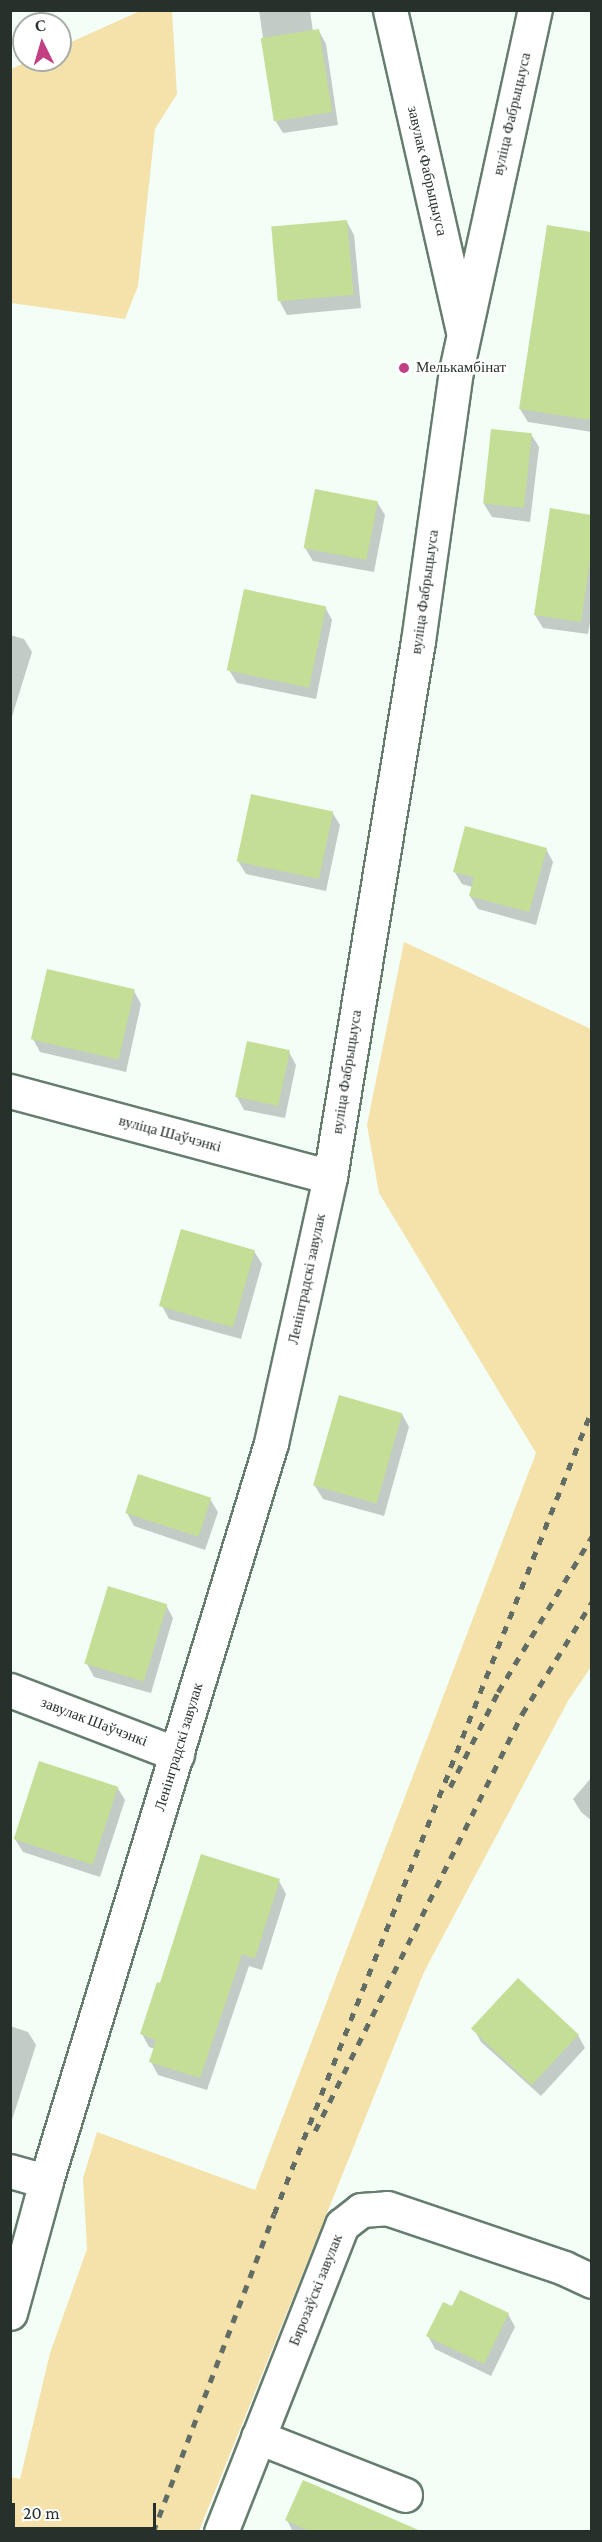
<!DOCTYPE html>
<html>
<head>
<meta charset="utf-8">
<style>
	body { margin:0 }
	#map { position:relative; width:602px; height:2542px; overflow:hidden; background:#f3fef7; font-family:"Crimson Pro",serif }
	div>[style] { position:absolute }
	.green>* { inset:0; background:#f5e2aa }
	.shadow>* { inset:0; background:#0003 }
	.building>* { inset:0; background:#c5de95; transform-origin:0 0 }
	.roads { filter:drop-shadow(2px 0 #667d6e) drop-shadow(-2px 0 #667d6e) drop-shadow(0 2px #667d6e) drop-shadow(0 -2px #667d6e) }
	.street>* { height:33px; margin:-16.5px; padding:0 16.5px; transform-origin:16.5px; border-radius:16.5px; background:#fff }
	.secondary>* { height:33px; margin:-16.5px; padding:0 16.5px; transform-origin:16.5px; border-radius:16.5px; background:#fff }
	.rail>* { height:4.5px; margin-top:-2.25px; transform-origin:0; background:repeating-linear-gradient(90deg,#616c65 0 8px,transparent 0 16px) }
	.dots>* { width:16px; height:16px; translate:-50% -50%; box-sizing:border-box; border:3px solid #fff; border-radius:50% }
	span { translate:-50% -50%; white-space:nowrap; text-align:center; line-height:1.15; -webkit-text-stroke:5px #fff; paint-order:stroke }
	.street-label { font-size:15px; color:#27312b }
	.poi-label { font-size:15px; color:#27312b }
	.left { translate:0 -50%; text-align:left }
	.frame { position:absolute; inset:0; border:12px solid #27312b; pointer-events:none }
	.north { position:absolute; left:12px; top:12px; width:60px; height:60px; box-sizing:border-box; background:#fff; border:2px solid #a9adaa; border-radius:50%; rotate:355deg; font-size:16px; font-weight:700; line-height:24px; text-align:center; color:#27312b }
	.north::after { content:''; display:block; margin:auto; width:21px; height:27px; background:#c33f83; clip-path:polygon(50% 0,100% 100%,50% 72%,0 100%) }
	.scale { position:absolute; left:12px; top:2503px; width:144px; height:27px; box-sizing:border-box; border:3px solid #27312b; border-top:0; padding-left:8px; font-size:18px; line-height:21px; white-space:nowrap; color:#27312b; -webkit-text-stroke:4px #fff; paint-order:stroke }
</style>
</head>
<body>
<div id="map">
	<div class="green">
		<i style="clip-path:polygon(140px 11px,172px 11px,177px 94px,155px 129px,138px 286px,125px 319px,11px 303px,11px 69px,31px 60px,60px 60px,60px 47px)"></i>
		<i style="clip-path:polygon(404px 942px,591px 1029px,591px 1667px,568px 1701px,424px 1972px,199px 2531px,11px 2531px,11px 2477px,20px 2479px,50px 2353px,87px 2249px,83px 2178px,97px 2132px,255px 2190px,536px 1453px,379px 1193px,367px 1125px)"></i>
	</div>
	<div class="shadow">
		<i style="clip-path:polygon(259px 10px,310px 10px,313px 32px,319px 31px,326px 44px,338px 125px,283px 133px,275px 120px)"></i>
		<i style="clip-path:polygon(347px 222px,354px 235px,361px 308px,287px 315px,280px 302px)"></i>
		<i style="clip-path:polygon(548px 227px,592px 234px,592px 432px,528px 422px,520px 409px)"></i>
		<i style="clip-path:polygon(531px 434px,539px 447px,530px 522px,492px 517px,484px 504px)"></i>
		<i style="clip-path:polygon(377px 502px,385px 515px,374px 572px,313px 561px,305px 548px)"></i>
		<i style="clip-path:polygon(551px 510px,592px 516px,592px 613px,588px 634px,543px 628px,535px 615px)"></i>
		<i style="clip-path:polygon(325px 607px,332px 620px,316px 699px,237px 683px,229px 670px)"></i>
		<i style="clip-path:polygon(10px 635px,24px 639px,32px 652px,10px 723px)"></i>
		<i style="clip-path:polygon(332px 812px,340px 825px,326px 891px,246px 874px,238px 861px)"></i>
		<i style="clip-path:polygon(546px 849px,553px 862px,536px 925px,478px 909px,470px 896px,472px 887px,462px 884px,454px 871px)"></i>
		<i style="clip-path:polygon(134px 991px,141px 1004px,126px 1072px,40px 1052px,33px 1039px)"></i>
		<i style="clip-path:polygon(289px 1052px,296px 1065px,285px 1118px,244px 1110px,237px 1097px)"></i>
		<i style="clip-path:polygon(254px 1251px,262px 1264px,241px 1339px,169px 1319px,162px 1306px)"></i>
		<i style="clip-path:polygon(402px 1414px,409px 1427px,384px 1516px,323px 1499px,315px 1486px)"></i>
		<i style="clip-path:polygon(210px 1499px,218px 1512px,205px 1550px,134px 1526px,127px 1513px)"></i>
		<i style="clip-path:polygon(166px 1605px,173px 1618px,151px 1693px,94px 1677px,87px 1664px)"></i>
		<i style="clip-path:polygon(592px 1777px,592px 1821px,581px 1812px,573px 1799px)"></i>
		<i style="clip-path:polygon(117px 1787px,125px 1800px,100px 1877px,23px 1852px,15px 1839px)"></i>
		<i style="clip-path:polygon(279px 1881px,286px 1894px,262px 1970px,249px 1966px,207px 2090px,158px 2075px,151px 2062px,155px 2049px,149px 2047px,142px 2034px,160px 1985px)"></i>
		<i style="clip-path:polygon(10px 2026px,28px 2032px,36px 2045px,12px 2120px)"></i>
		<i style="clip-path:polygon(474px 2029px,578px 2035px,585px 2048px,541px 2096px,481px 2042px)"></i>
		<i style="clip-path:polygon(453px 2308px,508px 2314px,515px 2327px,491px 2376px,435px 2349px,428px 2336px)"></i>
		<i style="clip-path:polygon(287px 2520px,403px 2532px,293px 2532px)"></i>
	</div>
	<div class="building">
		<i style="left:319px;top:29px;width:84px;height:59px;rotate:81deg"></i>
		<i style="left:347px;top:220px;width:75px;height:76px;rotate:85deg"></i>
		<i style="clip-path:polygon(547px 225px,591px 232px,591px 420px,519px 409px)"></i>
		<i style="left:491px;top:429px;width:41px;height:75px;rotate:6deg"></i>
		<i style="left:315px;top:489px;width:64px;height:60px;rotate:11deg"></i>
		<i style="clip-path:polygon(550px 508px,591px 515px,591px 554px,581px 622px,534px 615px)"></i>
		<i style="left:244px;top:589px;width:84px;height:83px;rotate:12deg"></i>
		<i style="left:251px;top:794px;width:84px;height:69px;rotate:12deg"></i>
		<i style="clip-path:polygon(465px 826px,547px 848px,529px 912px,469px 896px,474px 877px,453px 872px)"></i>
		<i style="left:47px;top:969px;width:90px;height:72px;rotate:13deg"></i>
		<i style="left:247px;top:1041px;width:44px;height:57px;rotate:12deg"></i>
		<i style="left:181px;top:1229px;width:77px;height:80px;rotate:16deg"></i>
		<i style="left:339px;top:1395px;width:66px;height:94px;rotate:16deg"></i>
		<i style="left:138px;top:1474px;width:77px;height:41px;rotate:18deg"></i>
		<i style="left:108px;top:1586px;width:62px;height:81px;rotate:17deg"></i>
		<i style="left:39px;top:1761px;width:83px;height:82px;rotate:18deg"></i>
		<i style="clip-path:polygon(201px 1854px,280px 1879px,255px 1958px,242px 1954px,200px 2078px,149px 2062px,156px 2040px,140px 2034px,157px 1982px,160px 1983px)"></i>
		<i style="left:518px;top:1978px;width:83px;height:69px;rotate:43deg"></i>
		<i style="clip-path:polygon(460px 2290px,509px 2313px,484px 2364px,426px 2336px,443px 2302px,452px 2306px)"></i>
		<i style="clip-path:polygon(303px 2480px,423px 2532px,311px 2532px,285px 2520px)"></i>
	</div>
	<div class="roads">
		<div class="street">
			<i style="left:390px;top:10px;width:330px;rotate:77.2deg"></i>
			<i style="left:10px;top:1091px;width:331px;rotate:15deg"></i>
			<i style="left:10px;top:1690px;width:179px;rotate:21deg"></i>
			<i style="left:10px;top:2171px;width:37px;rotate:16deg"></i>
			<i style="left:258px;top:2437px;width:158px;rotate:21.5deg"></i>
			<i style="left:221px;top:2532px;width:330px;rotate:-68.5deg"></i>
			<i style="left:342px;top:2225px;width:24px;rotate:-38deg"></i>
			<i style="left:361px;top:2210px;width:26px;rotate:-4deg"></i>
			<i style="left:387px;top:2208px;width:187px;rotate:18.7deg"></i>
			<i style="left:564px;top:2268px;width:31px;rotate:25deg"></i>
		</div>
		<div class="secondary">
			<i style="left:10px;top:2313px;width:137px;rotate:-74.7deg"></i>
			<i style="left:46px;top:2181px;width:772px;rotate:-73.04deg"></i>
			<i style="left:271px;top:1443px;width:272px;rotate:-77.5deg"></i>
			<i style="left:330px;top:1177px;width:543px;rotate:-80.68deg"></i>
			<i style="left:418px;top:641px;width:273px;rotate:-82deg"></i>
			<i style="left:456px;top:371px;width:370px;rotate:-77.7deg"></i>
		</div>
	</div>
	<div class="rail">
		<i style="left:450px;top:1787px;width:106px;rotate:-63.2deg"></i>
		<i style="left:498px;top:1692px;width:182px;rotate:-58.9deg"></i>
		<i style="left:315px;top:2131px;width:466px;rotate:-63.6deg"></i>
		<i style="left:522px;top:1714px;width:132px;rotate:-58deg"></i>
		<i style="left:153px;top:2532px;width:340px;rotate:-69.2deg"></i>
		<i style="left:274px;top:2214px;width:866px;rotate:-68.44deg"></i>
	</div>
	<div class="dots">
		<i style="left:404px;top:368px;background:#c33f83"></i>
	</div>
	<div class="street-label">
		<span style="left:512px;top:114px;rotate:-77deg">вуліца Фабрыцыуса</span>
		<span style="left:427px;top:171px;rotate:77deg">завулак Фабрыцыуса</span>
		<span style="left:425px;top:592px;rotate:-82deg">вуліца Фабрыцыуса</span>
		<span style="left:347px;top:1072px;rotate:-81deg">вуліца Фабрыцыуса</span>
		<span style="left:170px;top:1134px;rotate:15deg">вуліца Шаўчэнкі</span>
		<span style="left:307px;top:1279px;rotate:-78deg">Ленінградскі завулак</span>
		<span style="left:94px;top:1722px;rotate:21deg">завулак Шаўчэнкі</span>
		<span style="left:179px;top:1747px;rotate:-73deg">Ленінградскі завулак</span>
		<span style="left:316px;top:2290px;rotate:-68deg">Бярозаўскі завулак</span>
	</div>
	<div class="poi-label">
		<span class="left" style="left:416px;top:368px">Мелькамбінат</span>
	</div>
	<div class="frame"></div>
	<div class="north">С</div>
	<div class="scale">20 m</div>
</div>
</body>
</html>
